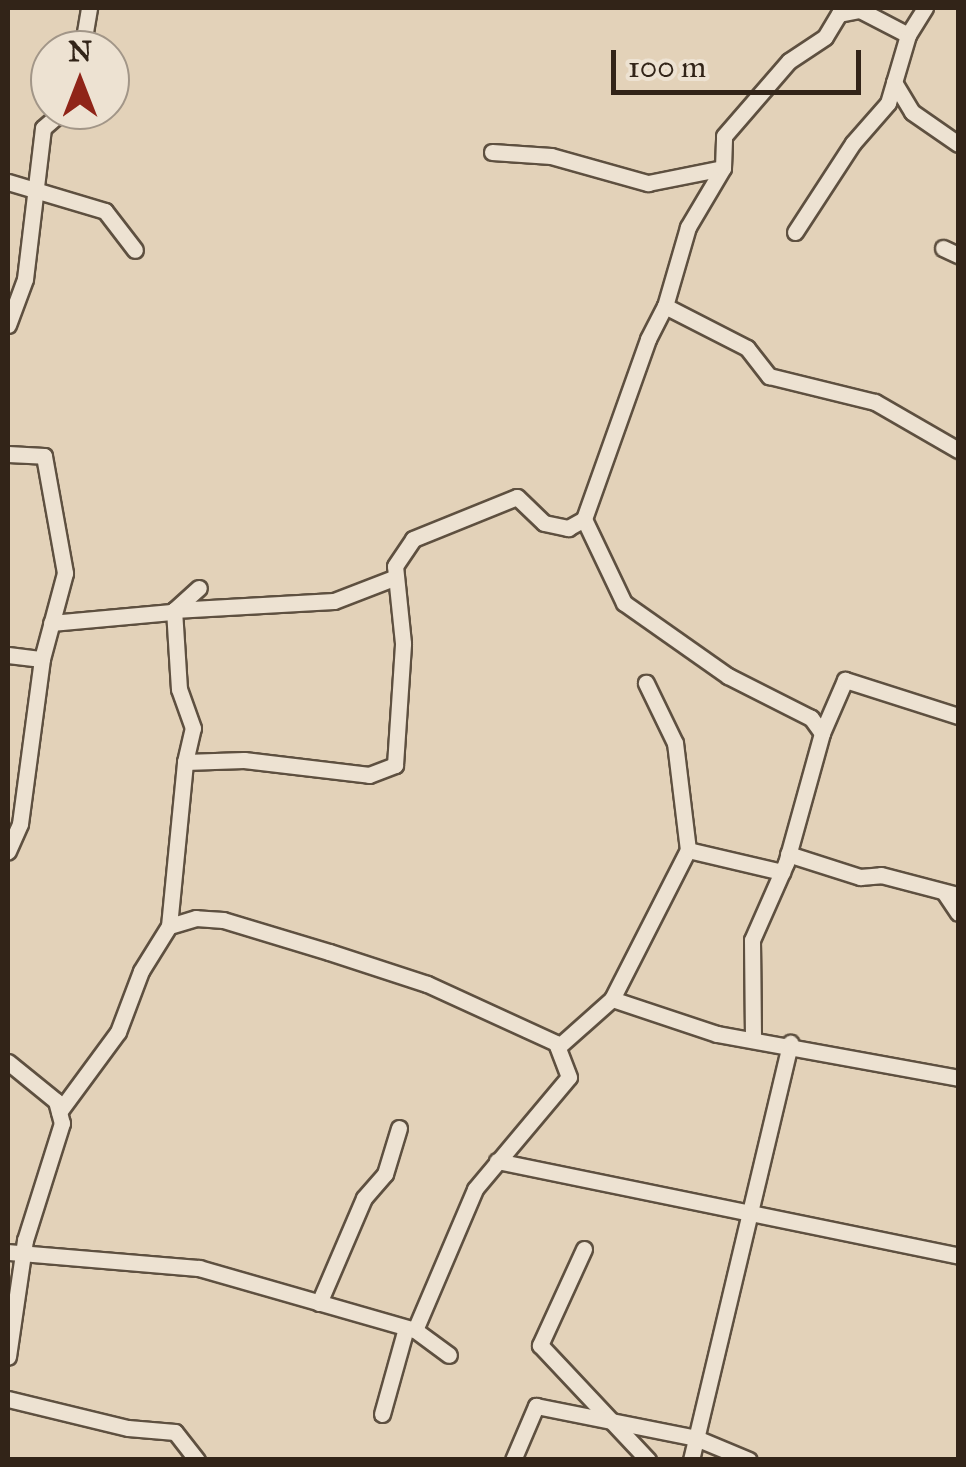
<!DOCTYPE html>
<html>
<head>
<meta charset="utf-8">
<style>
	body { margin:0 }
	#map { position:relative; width:966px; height:1467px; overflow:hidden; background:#e3d2b9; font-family:"IM FELL Great Primer",serif }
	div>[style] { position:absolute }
	.roads { filter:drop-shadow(2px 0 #5e5040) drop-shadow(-2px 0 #5e5040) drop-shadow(0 2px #5e5040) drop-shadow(0 -2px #5e5040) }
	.minor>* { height:15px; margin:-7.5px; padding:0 7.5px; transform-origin:7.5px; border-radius:7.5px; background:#ede2d2 }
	span { translate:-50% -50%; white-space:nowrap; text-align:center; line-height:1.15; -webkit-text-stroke:8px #ede2d2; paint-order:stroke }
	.frame { position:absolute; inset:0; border:10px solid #322418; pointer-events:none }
	.north { position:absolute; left:30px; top:30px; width:100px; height:100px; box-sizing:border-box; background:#ede2d2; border:2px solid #a29688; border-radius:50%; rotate:0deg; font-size:28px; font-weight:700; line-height:40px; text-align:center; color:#322418 }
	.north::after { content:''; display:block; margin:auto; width:35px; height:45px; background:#8f2418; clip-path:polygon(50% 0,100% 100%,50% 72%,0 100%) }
	.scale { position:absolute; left:611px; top:50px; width:250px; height:45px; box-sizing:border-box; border:5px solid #322418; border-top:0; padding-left:12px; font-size:30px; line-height:35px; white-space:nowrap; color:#322418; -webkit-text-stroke:8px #ede2d2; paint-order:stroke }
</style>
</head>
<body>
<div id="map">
	<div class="roads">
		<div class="minor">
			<i style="left:82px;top:50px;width:43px;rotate:-80.5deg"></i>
			<i style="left:894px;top:82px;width:35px;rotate:59deg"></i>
			<i style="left:912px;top:112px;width:56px;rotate:34.8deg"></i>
			<i style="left:492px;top:152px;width:59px;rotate:3.9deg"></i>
			<i style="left:551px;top:156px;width:101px;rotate:15.6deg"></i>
			<i style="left:648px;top:183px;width:76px;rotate:-11.3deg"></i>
			<i style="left:723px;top:168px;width:69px;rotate:120.7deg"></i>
			<i style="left:688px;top:227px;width:82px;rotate:106.2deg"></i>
			<i style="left:723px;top:168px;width:32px;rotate:-88deg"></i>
			<i style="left:724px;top:136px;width:99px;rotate:-49.1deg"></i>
			<i style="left:789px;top:61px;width:43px;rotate:-33.7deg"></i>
			<i style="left:825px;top:37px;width:27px;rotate:-59deg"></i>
			<i style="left:839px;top:14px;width:21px;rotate:-11deg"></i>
			<i style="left:860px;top:10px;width:54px;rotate:27.5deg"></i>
			<i style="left:8px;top:182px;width:101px;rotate:16.6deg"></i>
			<i style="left:105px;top:211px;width:49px;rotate:52.4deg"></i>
			<i style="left:795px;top:232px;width:106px;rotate:-56.9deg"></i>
			<i style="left:853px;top:143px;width:53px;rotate:-48.8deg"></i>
			<i style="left:888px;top:103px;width:71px;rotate:-73.6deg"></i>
			<i style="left:908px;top:35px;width:32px;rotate:-58deg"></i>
			<i style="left:943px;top:248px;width:17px;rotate:25deg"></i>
			<i style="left:8px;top:325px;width:49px;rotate:-69.7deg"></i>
			<i style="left:25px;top:279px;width:152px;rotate:-83.2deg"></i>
			<i style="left:43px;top:128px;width:28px;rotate:-41deg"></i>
			<i style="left:8px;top:454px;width:36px;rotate:3deg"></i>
			<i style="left:44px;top:456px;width:119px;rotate:79.8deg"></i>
			<i style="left:65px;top:573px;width:89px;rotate:105deg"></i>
			<i style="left:42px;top:659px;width:166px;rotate:97.6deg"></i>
			<i style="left:20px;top:824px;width:30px;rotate:114deg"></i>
			<i style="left:51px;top:623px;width:121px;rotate:-5.2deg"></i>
			<i style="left:172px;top:612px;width:36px;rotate:-42deg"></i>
			<i style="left:8px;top:655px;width:34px;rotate:7deg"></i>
			<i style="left:822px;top:733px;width:19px;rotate:-126deg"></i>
			<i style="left:811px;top:718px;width:93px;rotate:-153.2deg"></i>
			<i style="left:728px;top:676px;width:127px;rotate:-144.9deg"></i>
			<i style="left:624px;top:603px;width:93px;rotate:-115.5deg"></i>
			<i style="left:584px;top:519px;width:191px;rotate:-70.4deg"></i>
			<i style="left:648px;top:339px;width:37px;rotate:-63deg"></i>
			<i style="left:665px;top:306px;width:92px;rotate:27.1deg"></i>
			<i style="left:747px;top:348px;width:36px;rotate:52deg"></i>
			<i style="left:769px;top:376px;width:109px;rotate:13.8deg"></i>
			<i style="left:875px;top:402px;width:96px;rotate:30deg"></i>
			<i style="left:185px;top:762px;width:35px;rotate:-77deg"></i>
			<i style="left:193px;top:728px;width:41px;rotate:-109.7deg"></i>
			<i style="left:179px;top:689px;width:79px;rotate:-93.6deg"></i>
			<i style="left:174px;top:610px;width:160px;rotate:-3.2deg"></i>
			<i style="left:334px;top:601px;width:66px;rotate:-21.2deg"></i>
			<i style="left:688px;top:850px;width:97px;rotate:13.2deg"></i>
			<i style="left:788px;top:854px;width:76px;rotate:17.7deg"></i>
			<i style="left:860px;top:877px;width:21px;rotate:-5deg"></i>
			<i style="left:881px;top:875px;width:80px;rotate:14.6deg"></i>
			<i style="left:944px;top:892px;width:25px;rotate:56deg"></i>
			<i style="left:612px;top:999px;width:111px;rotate:18.4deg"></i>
			<i style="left:717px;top:1034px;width:245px;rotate:10.3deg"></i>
			<i style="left:753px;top:1036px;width:96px;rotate:-90.6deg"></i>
			<i style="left:752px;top:940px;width:84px;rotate:-66.2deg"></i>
			<i style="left:786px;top:863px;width:135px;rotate:-74.5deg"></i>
			<i style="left:822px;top:733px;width:58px;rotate:-66.5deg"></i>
			<i style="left:845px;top:680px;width:119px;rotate:17.7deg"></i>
			<i style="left:558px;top:1047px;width:72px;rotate:-41.6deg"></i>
			<i style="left:612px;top:999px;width:167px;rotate:-63deg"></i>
			<i style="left:688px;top:850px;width:108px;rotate:-96.9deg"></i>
			<i style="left:675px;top:743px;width:67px;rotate:-115.8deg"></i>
			<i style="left:8px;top:1062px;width:62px;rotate:39.1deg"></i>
			<i style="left:56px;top:1101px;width:23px;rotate:75deg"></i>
			<i style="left:62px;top:1123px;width:123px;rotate:107.5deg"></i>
			<i style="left:25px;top:1240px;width:118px;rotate:98.3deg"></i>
			<i style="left:59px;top:1112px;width:99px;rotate:-53.6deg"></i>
			<i style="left:118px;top:1032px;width:65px;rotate:-69.3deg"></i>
			<i style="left:141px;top:971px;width:53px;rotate:-58.1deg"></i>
			<i style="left:497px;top:1161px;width:471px;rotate:11.6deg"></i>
			<i style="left:584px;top:1249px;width:106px;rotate:114.6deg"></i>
			<i style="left:540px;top:1345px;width:158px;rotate:46.8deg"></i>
			<i style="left:8px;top:1252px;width:192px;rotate:4.8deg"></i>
			<i style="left:199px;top:1268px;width:225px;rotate:16deg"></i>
			<i style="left:415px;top:1330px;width:153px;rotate:-66.9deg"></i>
			<i style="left:475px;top:1189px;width:146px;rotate:-50deg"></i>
			<i style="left:569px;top:1077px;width:36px;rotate:-111deg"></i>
			<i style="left:556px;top:1043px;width:142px;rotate:-155.4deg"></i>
			<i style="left:427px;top:984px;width:103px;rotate:-161.9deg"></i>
			<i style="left:329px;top:952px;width:111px;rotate:-163.2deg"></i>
			<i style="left:223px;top:920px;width:27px;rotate:-176deg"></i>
			<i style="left:196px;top:918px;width:28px;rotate:163deg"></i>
			<i style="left:169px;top:926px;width:165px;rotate:-84.4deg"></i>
			<i style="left:185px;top:762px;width:59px;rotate:-1.9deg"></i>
			<i style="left:244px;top:760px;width:126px;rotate:6.8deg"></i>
			<i style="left:369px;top:775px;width:28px;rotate:-21deg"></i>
			<i style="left:395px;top:765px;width:122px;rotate:-86.2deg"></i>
			<i style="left:403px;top:643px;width:77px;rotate:-95.9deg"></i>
			<i style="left:395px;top:566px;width:32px;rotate:-56deg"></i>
			<i style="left:413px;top:539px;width:112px;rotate:-22deg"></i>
			<i style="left:517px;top:497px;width:37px;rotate:44deg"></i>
			<i style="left:544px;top:523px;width:25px;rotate:12deg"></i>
			<i style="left:568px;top:528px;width:18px;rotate:-29deg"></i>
			<i style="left:319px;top:1303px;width:114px;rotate:-66.8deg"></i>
			<i style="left:364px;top:1198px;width:32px;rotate:-49deg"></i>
			<i style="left:385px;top:1174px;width:48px;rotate:-73.1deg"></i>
			<i style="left:415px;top:1330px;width:42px;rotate:36.3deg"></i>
			<i style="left:8px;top:1399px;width:123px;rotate:13.6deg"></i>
			<i style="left:128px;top:1428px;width:47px;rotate:4.9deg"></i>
			<i style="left:175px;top:1432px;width:36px;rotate:52deg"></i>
			<i style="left:382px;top:1414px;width:89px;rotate:-74.4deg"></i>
			<i style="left:513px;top:1460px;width:59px;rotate:-66.9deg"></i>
			<i style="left:536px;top:1406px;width:163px;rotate:11.3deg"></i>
			<i style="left:696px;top:1438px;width:57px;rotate:22.5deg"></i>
			<i style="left:691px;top:1460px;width:429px;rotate:-76.6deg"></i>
		</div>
	</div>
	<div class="frame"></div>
	<div class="north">N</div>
	<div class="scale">100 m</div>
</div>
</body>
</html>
